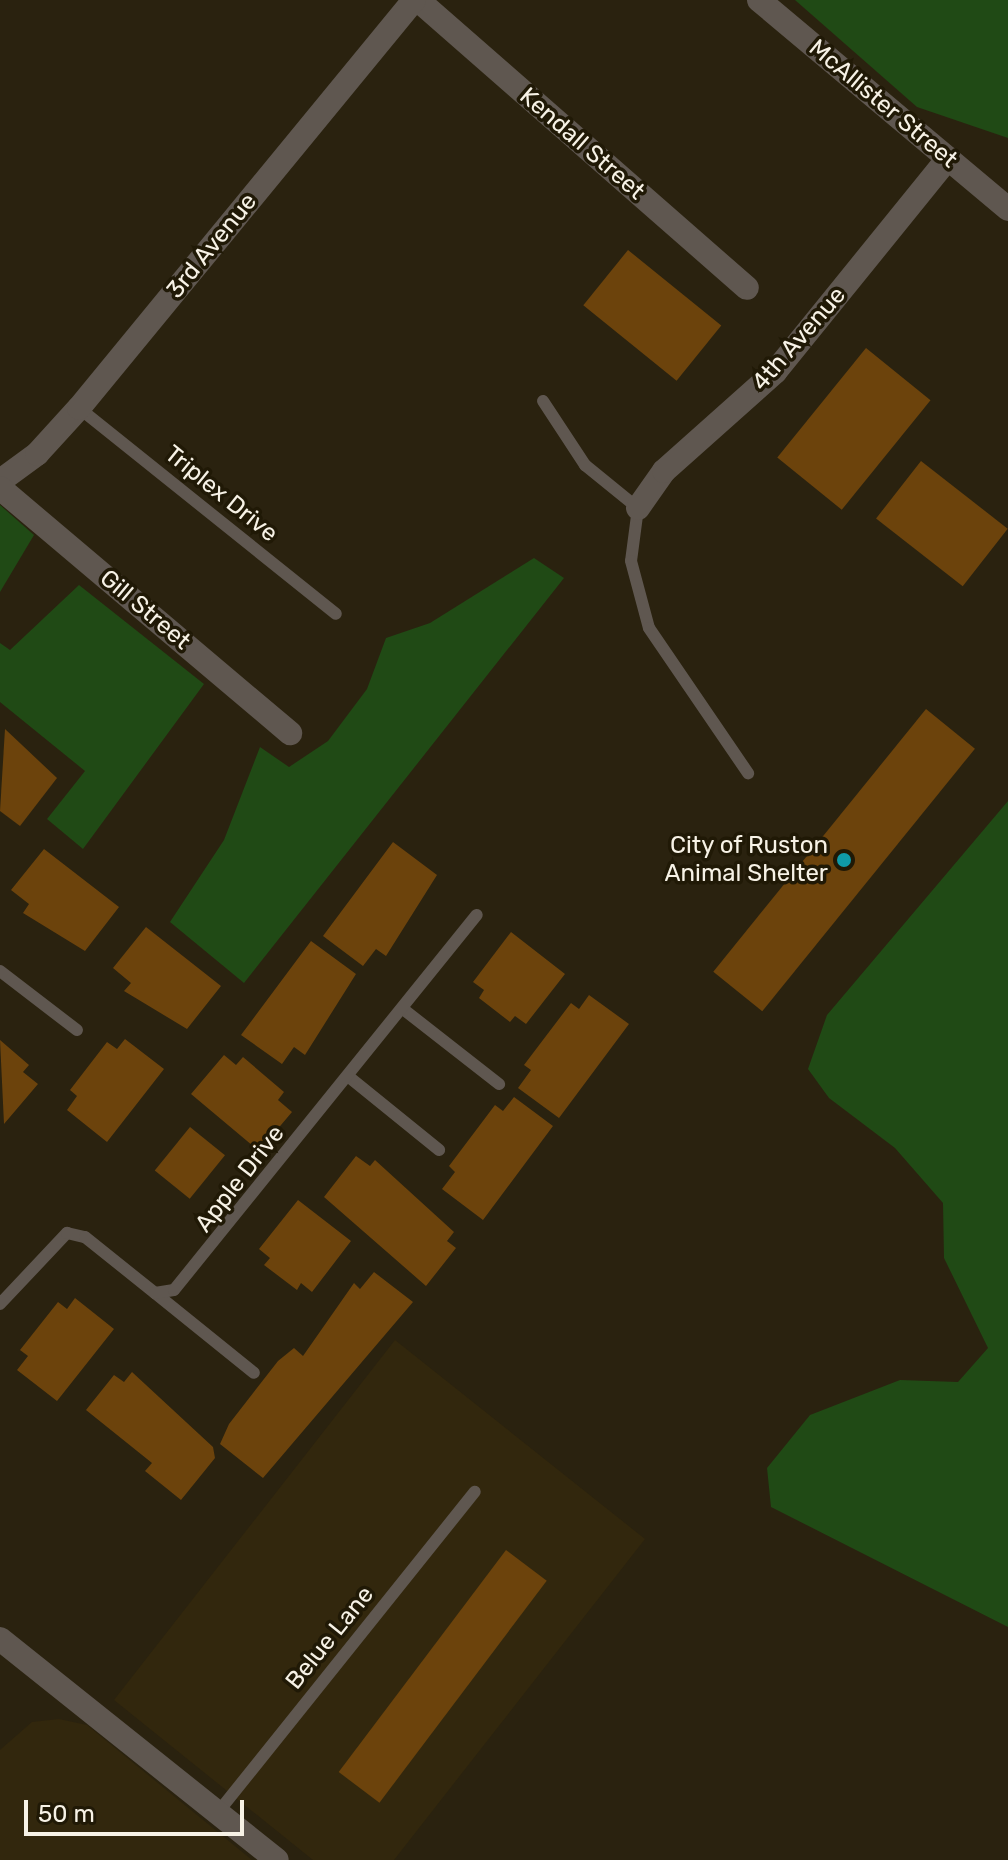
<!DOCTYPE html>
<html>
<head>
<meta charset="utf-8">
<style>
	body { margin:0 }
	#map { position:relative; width:1008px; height:1860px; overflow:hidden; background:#2a220f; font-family:Rubik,sans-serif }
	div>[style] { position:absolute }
	.built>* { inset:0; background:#32270d }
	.green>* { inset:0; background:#204a15 }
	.building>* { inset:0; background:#6c430c; transform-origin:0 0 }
	.service>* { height:12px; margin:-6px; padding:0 6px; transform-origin:6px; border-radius:6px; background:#5f5750 }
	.minor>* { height:24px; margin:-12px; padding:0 12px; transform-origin:12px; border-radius:12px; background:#5f5750 }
	.dots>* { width:22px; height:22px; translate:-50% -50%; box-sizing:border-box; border:4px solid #201906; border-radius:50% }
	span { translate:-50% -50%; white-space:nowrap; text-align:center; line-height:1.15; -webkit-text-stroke:7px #201906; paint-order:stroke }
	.street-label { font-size:24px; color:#f7f2e6 }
	.poi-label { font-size:24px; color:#f7f2e6 }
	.right { translate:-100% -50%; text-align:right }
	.scale { position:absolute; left:24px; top:1800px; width:220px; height:36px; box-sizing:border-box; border:4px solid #f7f2e6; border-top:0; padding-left:10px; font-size:24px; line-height:28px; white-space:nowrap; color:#f7f2e6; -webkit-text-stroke:6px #201906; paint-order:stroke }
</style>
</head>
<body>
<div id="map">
	<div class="built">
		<i style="clip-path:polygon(395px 1340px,645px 1539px,394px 1860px,313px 1860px,114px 1700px)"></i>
		<i style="clip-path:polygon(59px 1719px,87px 1725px,252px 1860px,0 1860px,0 1750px,32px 1722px)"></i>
	</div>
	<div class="green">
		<i style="clip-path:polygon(795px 0,1008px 0,1008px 138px,917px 107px)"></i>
		<i style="clip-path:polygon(0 505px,34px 535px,0 592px)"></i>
		<i style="clip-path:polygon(534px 558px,564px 578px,244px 983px,170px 922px,224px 840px,260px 747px,289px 767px,328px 741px,367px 689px,386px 638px,430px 623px)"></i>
		<i style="clip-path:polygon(79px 585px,204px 684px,83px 849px,47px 819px,85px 771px,0 702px,0 643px,10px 650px)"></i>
		<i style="clip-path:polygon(1008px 801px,1008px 1627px,771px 1507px,767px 1468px,810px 1415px,900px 1380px,958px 1382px,988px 1348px,944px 1258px,943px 1203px,895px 1148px,829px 1098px,808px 1069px,827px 1015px)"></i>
	</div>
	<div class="building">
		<i style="left:628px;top:250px;width:120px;height:71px;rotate:39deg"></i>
		<i style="left:866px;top:348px;width:83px;height:141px;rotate:39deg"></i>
		<i style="left:921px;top:461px;width:110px;height:73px;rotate:38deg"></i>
		<i style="left:926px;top:709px;width:63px;height:338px;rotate:39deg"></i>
		<i style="clip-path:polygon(5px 729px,57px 778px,20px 826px,0 811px)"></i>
		<i style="clip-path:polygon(393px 842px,437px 875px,386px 956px,376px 949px,363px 966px,323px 936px)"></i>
		<i style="clip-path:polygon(44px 849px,119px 907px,85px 951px,23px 913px,29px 904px,11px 890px)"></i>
		<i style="clip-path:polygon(146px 927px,221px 986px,187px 1029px,124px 991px,131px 983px,113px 968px)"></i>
		<i style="clip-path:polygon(511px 932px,565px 974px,526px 1024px,515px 1016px,510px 1022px,479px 998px,484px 990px,473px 982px)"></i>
		<i style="clip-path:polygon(311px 941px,356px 974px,305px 1055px,294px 1047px,282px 1064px,241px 1035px)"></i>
		<i style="clip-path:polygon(589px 995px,629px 1024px,559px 1118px,518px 1088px,531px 1070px,524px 1065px,571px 1003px,579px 1009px)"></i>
		<i style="clip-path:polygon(125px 1039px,164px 1069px,107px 1142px,67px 1110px,77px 1096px,70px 1090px,107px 1042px,117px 1049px)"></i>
		<i style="clip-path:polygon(0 1040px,29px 1065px,23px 1072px,38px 1084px,4px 1124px)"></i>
		<i style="clip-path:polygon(224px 1055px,236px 1065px,243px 1057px,284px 1092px,278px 1100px,292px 1112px,259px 1151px,191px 1094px)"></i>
		<i style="clip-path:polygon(514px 1097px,553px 1126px,483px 1220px,442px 1189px,455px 1172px,449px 1166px,495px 1105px,503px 1111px)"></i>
		<i style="left:190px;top:1127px;width:45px;height:56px;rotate:39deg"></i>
		<i style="clip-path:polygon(356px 1156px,370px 1166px,375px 1160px,454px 1232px,447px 1241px,456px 1248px,426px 1286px,324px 1197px)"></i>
		<i style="clip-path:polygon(298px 1200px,351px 1241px,312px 1292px,301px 1283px,297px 1290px,264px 1265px,270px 1258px,259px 1249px)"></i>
		<i style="clip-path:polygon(374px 1272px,413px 1302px,263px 1478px,220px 1444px,229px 1424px,278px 1361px,294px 1348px,303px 1356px,354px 1283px,360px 1289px)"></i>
		<i style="clip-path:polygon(75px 1298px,114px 1329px,57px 1401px,17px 1370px,28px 1356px,20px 1350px,58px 1302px,67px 1309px)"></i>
		<i style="clip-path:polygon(132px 1372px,213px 1447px,215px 1458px,181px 1500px,145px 1471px,152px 1463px,86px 1410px,114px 1375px,124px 1382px)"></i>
		<i style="left:506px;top:1550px;width:51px;height:278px;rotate:37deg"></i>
	</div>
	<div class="service">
		<i style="left:543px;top:401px;width:77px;rotate:56.7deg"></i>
		<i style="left:585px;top:465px;width:68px;rotate:39.1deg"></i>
		<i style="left:638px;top:508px;width:53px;rotate:97.5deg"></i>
		<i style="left:631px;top:561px;width:69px;rotate:75deg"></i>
		<i style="left:649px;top:628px;width:176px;rotate:55.7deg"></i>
		<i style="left:79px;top:408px;width:329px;rotate:38.7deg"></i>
		<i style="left:0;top:971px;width:97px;rotate:37.5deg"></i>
		<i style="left:403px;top:1009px;width:122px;rotate:38deg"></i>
		<i style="left:349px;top:1077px;width:116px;rotate:39deg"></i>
		<i style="left:155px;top:1293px;width:127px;rotate:38.9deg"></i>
		<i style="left:0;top:1304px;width:98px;rotate:-46.7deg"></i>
		<i style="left:67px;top:1233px;width:18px;rotate:13deg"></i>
		<i style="left:85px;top:1237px;width:90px;rotate:38.7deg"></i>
		<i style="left:155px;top:1293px;width:19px;rotate:-9deg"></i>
		<i style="left:174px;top:1290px;width:482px;rotate:-51.1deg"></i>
		<i style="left:219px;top:1811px;width:409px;rotate:-51.3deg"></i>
	</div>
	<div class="minor">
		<i style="left:418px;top:0;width:437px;rotate:41.2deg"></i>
		<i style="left:759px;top:0;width:325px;rotate:40deg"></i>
		<i style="left:0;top:481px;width:46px;rotate:-36.1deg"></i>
		<i style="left:37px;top:454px;width:62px;rotate:-47.6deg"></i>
		<i style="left:79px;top:408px;width:528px;rotate:-50.61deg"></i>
		<i style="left:0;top:488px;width:380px;rotate:40.2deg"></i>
		<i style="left:638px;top:508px;width:45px;rotate:-54.9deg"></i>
		<i style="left:664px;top:471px;width:149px;rotate:-41.7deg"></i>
		<i style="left:775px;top:372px;width:275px;rotate:-51deg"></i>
		<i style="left:0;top:1639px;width:354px;rotate:38.6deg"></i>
	</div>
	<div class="dots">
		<i style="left:844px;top:860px;background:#0f9aa8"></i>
	</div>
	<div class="street-label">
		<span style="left:883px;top:104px;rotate:40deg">McAllister Street</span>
		<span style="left:582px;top:144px;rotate:41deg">Kendall Street</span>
		<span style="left:212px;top:246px;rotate:-51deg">3rd Avenue</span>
		<span style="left:799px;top:339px;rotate:-49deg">4th Avenue</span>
		<span style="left:221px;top:494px;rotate:39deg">Triplex Drive</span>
		<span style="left:145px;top:610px;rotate:40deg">Gill Street</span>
		<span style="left:240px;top:1179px;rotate:-52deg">Apple Drive</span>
		<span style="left:330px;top:1638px;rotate:-51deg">Belue Lane</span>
	</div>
	<div class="poi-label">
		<span class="right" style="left:828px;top:860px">City of Ruston<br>Animal Shelter</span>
	</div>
	<div class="scale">50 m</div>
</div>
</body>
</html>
